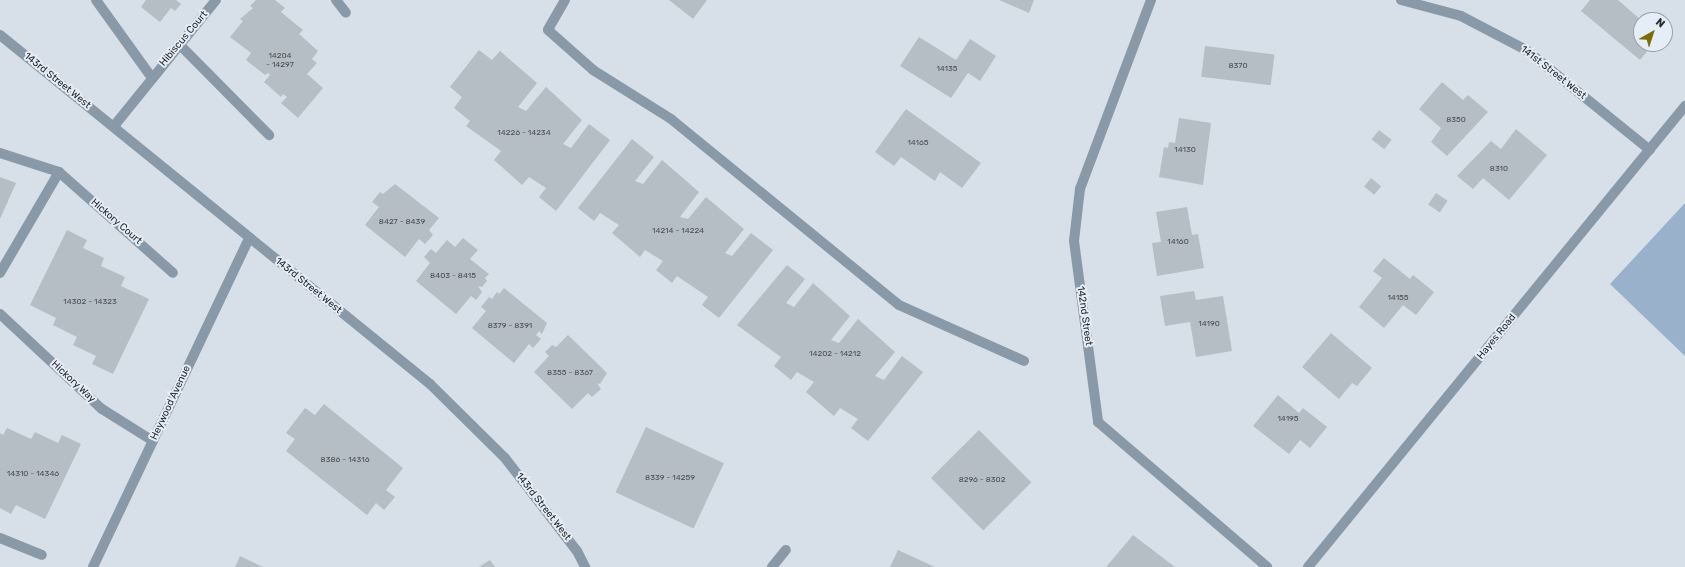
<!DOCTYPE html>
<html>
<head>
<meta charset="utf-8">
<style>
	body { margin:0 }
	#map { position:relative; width:1685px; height:567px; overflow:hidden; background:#d7e0e8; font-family:Rubik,sans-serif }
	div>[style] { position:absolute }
	.green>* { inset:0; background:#99b1ca }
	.building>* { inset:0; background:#b5bdc5; transform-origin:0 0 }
	.minor>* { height:10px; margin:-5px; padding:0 5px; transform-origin:5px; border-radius:5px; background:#8a99a8 }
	span { translate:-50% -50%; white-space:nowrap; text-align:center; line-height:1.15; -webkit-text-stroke:4px #e5edf6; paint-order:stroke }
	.number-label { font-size:8px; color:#4a4f53 }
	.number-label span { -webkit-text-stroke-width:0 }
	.street-label { font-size:10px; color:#272a2d }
	.north { position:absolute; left:1633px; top:12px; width:40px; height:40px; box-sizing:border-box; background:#e5edf6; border:1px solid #999fa6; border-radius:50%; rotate:39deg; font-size:11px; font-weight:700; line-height:16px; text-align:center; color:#272a2d }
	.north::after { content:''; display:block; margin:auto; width:14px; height:18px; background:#7b6c06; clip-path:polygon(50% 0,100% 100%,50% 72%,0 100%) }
</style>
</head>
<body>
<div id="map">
	<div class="green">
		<i style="clip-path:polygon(1685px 203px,1685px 356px,1610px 284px)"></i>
	</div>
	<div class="building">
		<i style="clip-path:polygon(146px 0,176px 0,181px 4px,175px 11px,171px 8px,160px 22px,141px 7px)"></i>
		<i style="clip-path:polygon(256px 0,275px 0,285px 8px,281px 12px,303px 30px,299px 34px,318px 51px,312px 59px,317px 63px,307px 74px,323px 88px,298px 118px,281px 103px,287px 97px,283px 94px,281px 97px,264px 82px,270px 75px,268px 73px,265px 75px,246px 60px,251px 53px,230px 37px,243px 21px,240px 19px,253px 8px,250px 6px)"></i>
		<i style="clip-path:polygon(669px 0,707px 0,693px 19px)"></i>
		<i style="clip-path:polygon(999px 0,1034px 0,1029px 13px)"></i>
		<i style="clip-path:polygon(1590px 0,1618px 0,1641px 20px,1641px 44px,1653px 44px,1640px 60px,1581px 11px)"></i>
		<i style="clip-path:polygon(919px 37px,956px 60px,970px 39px,996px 56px,980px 81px,968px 73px,951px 98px,900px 66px)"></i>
		<i style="left:1205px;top:46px;width:70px;height:31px;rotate:7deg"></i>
		<i style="clip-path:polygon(479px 50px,492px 60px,500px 51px,537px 83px,518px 107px,526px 111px,546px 87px,582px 120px,563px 144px,571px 148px,589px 124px,610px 140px,556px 211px,539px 197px,546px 188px,529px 177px,522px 185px,494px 160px,501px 151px,466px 126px,470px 121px,454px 108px,462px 97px,450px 87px)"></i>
		<i style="clip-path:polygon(1442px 82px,1463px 100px,1468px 95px,1488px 112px,1447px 156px,1431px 142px,1441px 128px,1419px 109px)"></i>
		<i style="clip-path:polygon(906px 109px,981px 163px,962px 188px,940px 172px,935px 181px,901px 157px,894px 166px,875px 152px)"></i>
		<i style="clip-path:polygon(1179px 118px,1211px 123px,1203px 185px,1159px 177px,1164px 147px,1168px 148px,1169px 142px,1175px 143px)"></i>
		<i style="clip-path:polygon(1516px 129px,1547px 155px,1509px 200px,1483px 178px,1473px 189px,1457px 176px,1491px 141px,1501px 149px)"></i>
		<i style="left:1379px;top:130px;width:16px;height:12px;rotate:38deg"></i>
		<i style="clip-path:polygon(632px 139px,654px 157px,635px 181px,643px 184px,662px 160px,699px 192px,680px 217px,688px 219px,706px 197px,744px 229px,725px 253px,732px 256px,751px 233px,773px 250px,719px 318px,702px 305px,708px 297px,677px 276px,672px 283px,656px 270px,663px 261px,645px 250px,640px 257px,612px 233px,619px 225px,600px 213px,594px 221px,578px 208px)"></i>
		<i style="clip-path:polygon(0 177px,16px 183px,0 219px)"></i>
		<i style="left:1371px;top:178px;width:13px;height:11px;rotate:39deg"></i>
		<i style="clip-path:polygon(395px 184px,439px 218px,429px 230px,433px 235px,425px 244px,419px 239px,405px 257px,365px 225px,379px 207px,372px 202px,380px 192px,383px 194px)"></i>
		<i style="left:1436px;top:193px;width:14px;height:14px;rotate:34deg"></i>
		<i style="clip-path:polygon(1187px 207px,1192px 235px,1198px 234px,1204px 268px,1157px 276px,1152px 243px,1161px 242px,1156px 212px)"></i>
		<i style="clip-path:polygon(67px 230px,87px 240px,83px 248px,104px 258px,101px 266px,125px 277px,121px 286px,149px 299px,113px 374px,92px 364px,96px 356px,73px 345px,77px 337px,53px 325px,56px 318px,30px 305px)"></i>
		<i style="clip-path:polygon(463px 238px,478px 250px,470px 259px,489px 274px,485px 278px,487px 281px,482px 287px,478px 286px,482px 292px,476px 300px,471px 296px,456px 314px,416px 281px,430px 263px,424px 257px,431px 249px,436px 253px,447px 240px,455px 247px)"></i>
		<i style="clip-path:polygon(1384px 258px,1410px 279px,1413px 275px,1434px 292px,1416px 315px,1403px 305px,1384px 328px,1359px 307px,1382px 278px,1373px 271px)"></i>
		<i style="clip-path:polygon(787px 265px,805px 279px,786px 303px,794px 307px,813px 283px,850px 316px,831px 340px,839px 343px,858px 319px,895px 352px,875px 376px,884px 380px,902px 356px,923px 372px,868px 441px,851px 428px,858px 419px,840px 408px,834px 416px,806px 392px,814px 382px,797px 372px,791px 380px,774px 366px,781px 357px,737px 325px)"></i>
		<i style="clip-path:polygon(504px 288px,547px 323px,542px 334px,539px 331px,536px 335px,541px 339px,533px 348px,529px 344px,514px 363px,472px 328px,486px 311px,481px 307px,489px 297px,492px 299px,497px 292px,499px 294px)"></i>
		<i style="clip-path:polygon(1194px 291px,1196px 300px,1223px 296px,1232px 351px,1196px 357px,1190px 322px,1165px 326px,1160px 296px)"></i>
		<i style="clip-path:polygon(1331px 333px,1372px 368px,1357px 386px,1352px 383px,1339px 399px,1302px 367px)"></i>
		<i style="clip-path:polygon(568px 335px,607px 373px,600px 384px,597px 383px,601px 389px,592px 397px,588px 393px,572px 409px,534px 372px,549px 356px,545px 352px,552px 345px,556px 347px)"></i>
		<i style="clip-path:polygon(1278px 395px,1299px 413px,1303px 408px,1327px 427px,1310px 448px,1300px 440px,1289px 454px,1253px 426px)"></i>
		<i style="clip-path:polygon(324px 404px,403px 468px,386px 490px,395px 497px,384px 510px,376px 503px,367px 515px,286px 451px,295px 439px,286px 433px,305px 408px,315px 415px)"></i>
		<i style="left:646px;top:427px;width:86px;height:72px;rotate:25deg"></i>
		<i style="clip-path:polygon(7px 428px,31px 439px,35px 432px,58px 443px,62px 435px,81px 444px,45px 519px,16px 505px,11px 514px,0 508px,0 433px,3px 435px)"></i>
		<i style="left:979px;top:430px;width:74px;height:68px;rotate:45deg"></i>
		<i style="clip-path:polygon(1133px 535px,1175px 567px,1106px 567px)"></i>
		<i style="clip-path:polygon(898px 550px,935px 567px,890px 567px)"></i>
		<i style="clip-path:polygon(240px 556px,263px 567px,235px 567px)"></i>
		<i style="clip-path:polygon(490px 560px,495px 567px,479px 567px)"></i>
	</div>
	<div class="minor">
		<i style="left:96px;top:0;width:96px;rotate:54.3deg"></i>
		<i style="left:336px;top:0;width:16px;rotate:52deg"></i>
		<i style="left:565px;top:0;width:34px;rotate:120deg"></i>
		<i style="left:548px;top:30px;width:60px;rotate:41.6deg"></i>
		<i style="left:593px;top:70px;width:92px;rotate:32.1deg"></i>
		<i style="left:671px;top:119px;width:294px;rotate:39.2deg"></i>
		<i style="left:899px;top:305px;width:137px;rotate:24.1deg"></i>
		<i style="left:1151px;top:0;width:202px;rotate:110.6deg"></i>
		<i style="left:1080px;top:189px;width:52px;rotate:96.6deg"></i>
		<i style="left:1074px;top:241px;width:183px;rotate:82.4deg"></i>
		<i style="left:1098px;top:422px;width:223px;rotate:40.6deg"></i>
		<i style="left:1401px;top:0;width:62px;rotate:14.9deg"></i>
		<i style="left:1461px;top:16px;width:73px;rotate:27.6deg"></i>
		<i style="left:1526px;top:50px;width:159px;rotate:38.9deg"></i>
		<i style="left:0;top:35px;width:554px;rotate:39.06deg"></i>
		<i style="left:430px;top:384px;width:105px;rotate:44.6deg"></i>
		<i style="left:505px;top:458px;width:118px;rotate:52.3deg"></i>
		<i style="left:577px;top:551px;width:18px;rotate:63deg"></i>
		<i style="left:180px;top:45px;width:127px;rotate:45.3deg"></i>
		<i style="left:114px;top:126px;width:162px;rotate:-51deg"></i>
		<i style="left:0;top:153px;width:62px;rotate:17.9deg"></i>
		<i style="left:59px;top:172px;width:152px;rotate:41.5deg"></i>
		<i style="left:0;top:273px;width:117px;rotate:-59.7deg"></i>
		<i style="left:0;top:314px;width:139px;rotate:43deg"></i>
		<i style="left:102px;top:409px;width:60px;rotate:32.1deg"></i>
		<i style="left:0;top:538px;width:45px;rotate:22deg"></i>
		<i style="left:93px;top:567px;width:364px;rotate:-64.6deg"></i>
		<i style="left:772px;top:567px;width:22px;rotate:-51deg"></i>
		<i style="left:1308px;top:567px;width:596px;rotate:-50.72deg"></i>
	</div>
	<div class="number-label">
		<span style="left:280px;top:60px">14204<br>- 14297</span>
		<span style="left:1238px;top:66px">8370</span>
		<span style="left:947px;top:69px">14135</span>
		<span style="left:1456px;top:120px">8350</span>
		<span style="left:524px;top:133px">14226 - 14234</span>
		<span style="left:918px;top:143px">14165</span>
		<span style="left:1185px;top:150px">14130</span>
		<span style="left:1499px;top:169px">8310</span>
		<span style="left:402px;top:222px">8427 - 8439</span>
		<span style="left:678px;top:231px">14214 - 14224</span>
		<span style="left:1178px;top:242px">14160</span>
		<span style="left:453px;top:276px">8403 - 8415</span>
		<span style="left:1398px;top:298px">14155</span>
		<span style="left:90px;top:302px">14302 - 14323</span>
		<span style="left:1209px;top:324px">14190</span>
		<span style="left:510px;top:326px">8379 - 8391</span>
		<span style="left:835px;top:354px">14202 - 14212</span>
		<span style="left:570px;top:373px">8355 - 8367</span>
		<span style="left:1288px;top:419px">14195</span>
		<span style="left:345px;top:460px">8386 - 14316</span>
		<span style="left:33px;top:474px">14310 - 14346</span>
		<span style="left:670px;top:478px">8339 - 14259</span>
		<span style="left:982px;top:480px">8296 - 8302</span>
	</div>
	<div class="street-label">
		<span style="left:184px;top:39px;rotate:-50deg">Hibiscus Court</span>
		<span style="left:1553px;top:73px;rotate:38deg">141st Street West</span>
		<span style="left:57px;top:81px;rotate:39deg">143rd Street West</span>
		<span style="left:116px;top:222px;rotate:41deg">Hickory Court</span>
		<span style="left:308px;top:286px;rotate:39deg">143rd Street West</span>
		<span style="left:1084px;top:316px;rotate:82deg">142nd Street</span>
		<span style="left:1497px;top:337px;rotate:-51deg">Hayes Road</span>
		<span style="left:73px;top:382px;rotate:43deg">Hickory Way</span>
		<span style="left:171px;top:403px;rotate:-65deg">Heywood Avenue</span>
		<span style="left:543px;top:507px;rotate:52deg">143rd Street West</span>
	</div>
	<div class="north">N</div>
</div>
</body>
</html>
